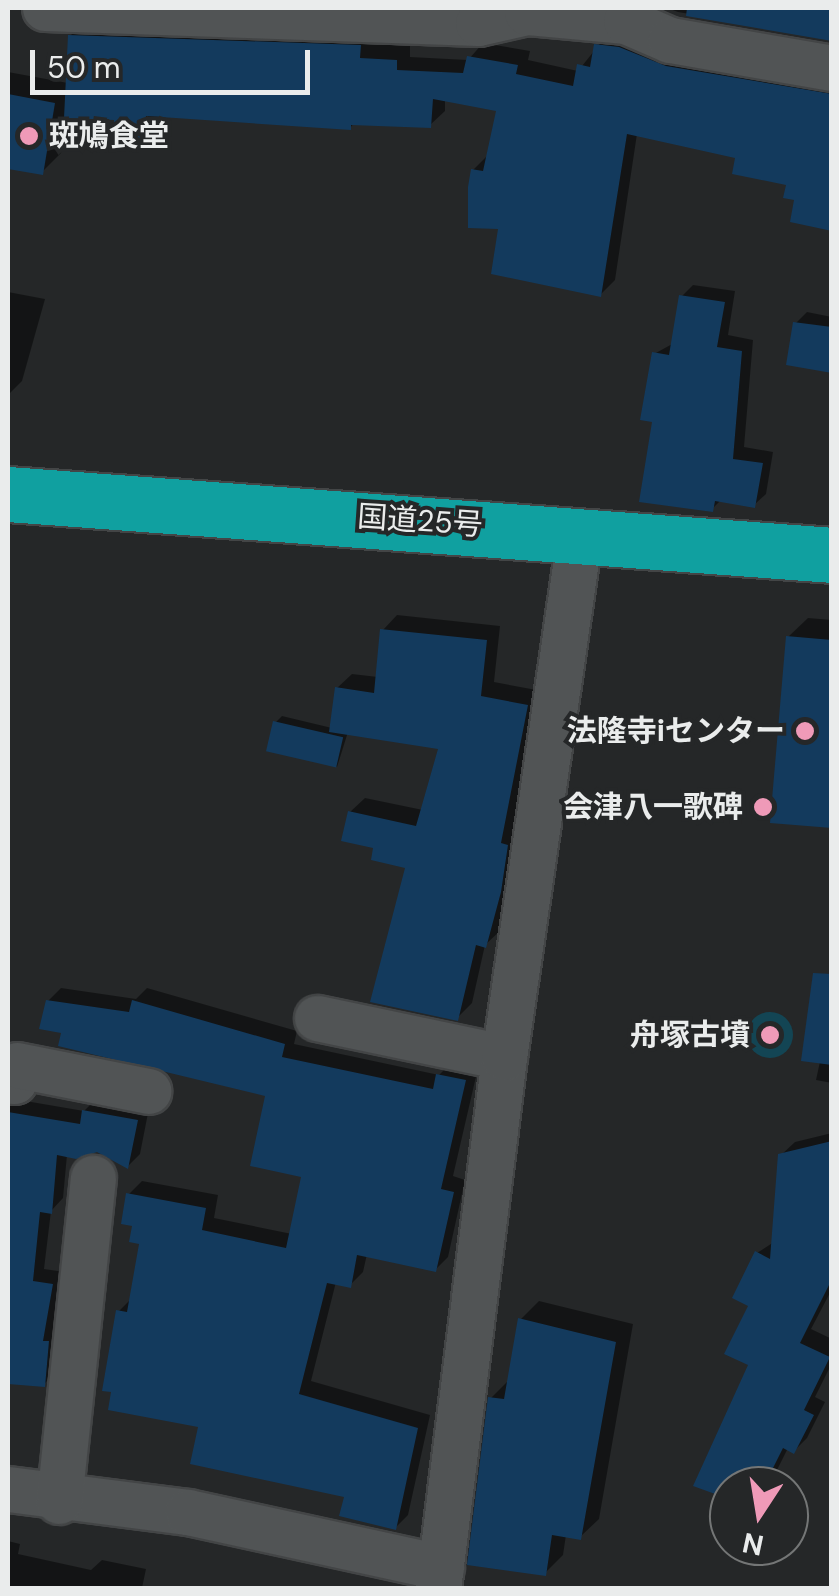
<!DOCTYPE html>
<html>
<head>
<meta charset="utf-8">
<style>
	body { margin:0 }
	#map { position:relative; width:839px; height:1596px; overflow:hidden; background:#252728; font-family:"DM Sans","Noto Sans JP",sans-serif }
	div>[style] { position:absolute }
	.green>* { inset:0; background:#134554 }
	.round { border-radius:50% }
	.shadow>* { inset:0; background:#0007 }
	.building>* { inset:0; background:#133a5d; transform-origin:0 0 }
	.roads { filter:drop-shadow(2px 0 #434546) drop-shadow(-2px 0 #434546) drop-shadow(0 2px #434546) drop-shadow(0 -2px #434546) }
	.minor>* { height:45px; margin:-22.5px; padding:0 22.5px; transform-origin:22.5px; border-radius:22.5px; background:#515455 }
	.highway>* { height:55px; margin:-27.5px; padding:0 27.5px; transform-origin:27.5px; border-radius:27.5px; background:#10a0a0 }
	.dots>* { width:28px; height:28px; translate:-50% -50%; box-sizing:border-box; border:5px solid #252728; border-radius:50% }
	span { translate:-50% -50%; white-space:nowrap; text-align:center; line-height:1.15; -webkit-text-stroke:8px #252728; paint-order:stroke }
	.poi-label { font-size:30px; color:#eaecec; font-weight:700 }
	.left { translate:0 -50%; text-align:left }
	.right { translate:-100% -50%; text-align:right }
	.street-label { font-size:30px; color:#eaecec }
	.frame { position:absolute; inset:0; border:10px solid #eaecec; pointer-events:none }
	.north { position:absolute; left:709px; top:1466px; width:100px; height:100px; box-sizing:border-box; background:#252728; border:2px solid #747676; border-radius:50%; rotate:192deg; font-size:28px; font-weight:700; line-height:40px; text-align:center; color:#eaecec }
	.north::after { content:''; display:block; margin:auto; width:35px; height:45px; background:#ef9ab8; clip-path:polygon(50% 0,100% 100%,50% 72%,0 100%) }
	.scale { position:absolute; left:30px; top:50px; width:280px; height:45px; box-sizing:border-box; border:5px solid #eaecec; border-top:0; padding-left:12px; font-size:30px; line-height:35px; white-space:nowrap; color:#eaecec; -webkit-text-stroke:8px #252728; paint-order:stroke }
</style>
</head>
<body>
<div id="map">
	<div class="green">
		<i class="round" style="left:747px;top:1012px;width:46px;height:46px"></i>
	</div>
	<div class="shadow">
		<i style="clip-path:polygon(667px 8px,832px 8px,832px 39px,678px 12px)"></i>
		<i style="clip-path:polygon(84px 22px,374px 32px,373px 44px,410px 46px,410px 57px,468px 60px,483px 43px,530px 51px,528px 60px,578px 71px,610px 31px,832px 79px,832px 225px,789px 184px,738px 156px,637px 134px,615px 280px,601px 294px,501px 226px,473px 170px,487px 156px,499px 109px,445px 99px,445px 111px,430px 125px,355px 122px,350px 128px,159px 114px,158px 126px,144px 141px,117px 117px,68px 116px,61px 153px,42px 172px,8px 166px,8px 72px,68px 83px,70px 36px)"></i>
		<i style="clip-path:polygon(693px 285px,735px 291px,728px 335px,753px 340px,744px 447px,773px 452px,766px 494px,754px 505px,721px 500px,712px 509px,654px 420px,654px 354px,674px 343px,681px 297px)"></i>
		<i style="clip-path:polygon(8px 292px,45px 299px,22px 381px,8px 395px)"></i>
		<i style="clip-path:polygon(807px 312px,832px 317px,832px 370px,796px 323px)"></i>
		<i style="clip-path:polygon(397px 615px,500px 626px,494px 682px,542px 691px,500px 931px,485px 945px,472px 1003px,457px 1018px,408px 866px,376px 846px,350px 812px,365px 798px,423px 810px,441px 747px,348px 732px,337px 767px,276px 722px,282px 716px,332px 728px,337px 688px,352px 674px,378px 677px,383px 630px)"></i>
		<i style="clip-path:polygon(808px 618px,832px 620px,832px 825px,788px 637px)"></i>
		<i style="clip-path:polygon(61px 988px,136px 999px,147px 988px,297px 1031px,294px 1044px,439px 1075px,452px 1062px,478px 1068px,453px 1176px,465px 1180px,448px 1257px,435px 1270px,367px 1254px,363px 1272px,350px 1285px,336px 1282px,311px 1381px,430px 1415px,408px 1515px,395px 1528px,347px 1495px,201px 1425px,119px 1311px,132px 1298px,142px 1242px,129px 1194px,142px 1181px,218px 1195px,214px 1218px,292px 1234px,304px 1175px,268px 1094px,64px 1031px,48px 1001px)"></i>
		<i style="clip-path:polygon(832px 1006px,832px 1083px,816px 1080px)"></i>
		<i style="clip-path:polygon(8px 1098px,84px 1111px,97px 1098px,149px 1108px,140px 1154px,128px 1166px,97px 1149px,67px 1155px,63px 1198px,51px 1211px,44px 1269px,65px 1272px,54px 1329px,61px 1330px,56px 1372px,44px 1384px,8px 1381px)"></i>
		<i style="clip-path:polygon(832px 1133px,832px 1289px,811px 1329px,832px 1339px,832px 1363px,815px 1397px,825px 1402px,807px 1438px,794px 1451px,788px 1448px,769px 1486px,729px 1486px,729px 1496px,698px 1481px,752px 1364px,757px 1253px,774px 1242px,781px 1155px,795px 1142px)"></i>
		<i style="clip-path:polygon(539px 1301px,633px 1324px,599px 1519px,580px 1537px,566px 1535px,563px 1555px,545px 1573px,491px 1398px,510px 1379px,520px 1320px)"></i>
		<i style="clip-path:polygon(8px 1541px,20px 1544px,18px 1554px,91px 1570px,102px 1560px,146px 1569px,142px 1588px,8px 1588px)"></i>
	</div>
	<div class="building">
		<i style="clip-path:polygon(687px 8px,832px 8px,832px 41px,686px 16px)"></i>
		<i style="clip-path:polygon(68px 35px,361px 45px,360px 58px,397px 60px,397px 70px,463px 73px,467px 56px,518px 65px,516px 74px,573px 86px,577px 64px,590px 67px,594px 44px,619px 47px,666px 66px,832px 94px,832px 231px,790px 222px,794px 200px,783px 198px,786px 185px,732px 174px,735px 158px,627px 134px,601px 297px,491px 274px,498px 229px,468px 228px,468px 187px,471px 169px,483px 171px,496px 111px,433px 99px,431px 128px,351px 125px,351px 130px,146px 116px,145px 143px,113px 141px,114px 120px,64px 118px)"></i>
		<i style="clip-path:polygon(8px 94px,55px 103px,43px 175px,8px 169px)"></i>
		<i style="clip-path:polygon(679px 295px,725px 302px,717px 347px,742px 351px,733px 459px,763px 463px,755px 508px,715px 501px,713px 512px,639px 502px,652px 422px,640px 420px,652px 352px,669px 355px)"></i>
		<i style="clip-path:polygon(793px 322px,832px 327px,832px 373px,786px 365px)"></i>
		<i style="clip-path:polygon(380px 629px,487px 640px,481px 696px,528px 705px,501px 843px,508px 845px,501px 892px,486px 948px,476px 945px,458px 1021px,370px 1002px,405px 868px,371px 860px,373px 848px,341px 841px,348px 811px,416px 826px,438px 749px,329px 732px,335px 687px,374px 693px)"></i>
		<i style="clip-path:polygon(786px 636px,832px 640px,832px 828px,770px 823px)"></i>
		<i style="left:273px;top:721px;width:72px;height:31px;rotate:13deg"></i>
		<i style="clip-path:polygon(813px 973px,832px 974px,832px 1065px,801px 1061px)"></i>
		<i style="clip-path:polygon(46px 1000px,129px 1012px,132px 1000px,285px 1044px,282px 1057px,433px 1089px,436px 1074px,466px 1080px,441px 1189px,454px 1192px,436px 1272px,357px 1255px,351px 1288px,327px 1283px,299px 1394px,418px 1428px,396px 1530px,339px 1516px,344px 1497px,190px 1464px,198px 1427px,108px 1410px,111px 1392px,102px 1391px,116px 1310px,127px 1312px,139px 1244px,129px 1242px,132px 1226px,121px 1224px,126px 1193px,206px 1208px,202px 1230px,286px 1248px,301px 1177px,250px 1166px,265px 1096px,58px 1046px,61px 1033px,39px 1029px)"></i>
		<i style="clip-path:polygon(82px 1110px,138px 1120px,128px 1169px,97px 1152px,76px 1159px,57px 1155px,52px 1214px,40px 1212px,33px 1281px,53px 1284px,43px 1341px,49px 1341px,45px 1387px,8px 1384px,8px 1112px,80px 1124px)"></i>
		<i style="clip-path:polygon(832px 1141px,829px 1285px,800px 1343px,830px 1357px,804px 1410px,814px 1415px,794px 1454px,783px 1448px,764px 1486px,729px 1486px,729px 1499px,693px 1486px,748px 1365px,724px 1354px,748px 1306px,732px 1298px,755px 1251px,770px 1259px,778px 1154px)"></i>
		<i style="clip-path:polygon(518px 1318px,616px 1342px,581px 1540px,552px 1535px,546px 1576px,467px 1565px,488px 1397px,504px 1399px)"></i>
	</div>
	<div class="roads">
		<div class="minor">
			<i style="left:45px;top:8px;width:433px;rotate:2deg"></i>
			<i style="left:478px;top:23px;width:50px;rotate:-12.7deg"></i>
			<i style="left:527px;top:12px;width:99px;rotate:5.2deg"></i>
			<i style="left:626px;top:21px;width:48px;rotate:23.4deg"></i>
			<i style="left:670px;top:40px;width:164px;rotate:9.8deg"></i>
			<i style="left:317px;top:1018px;width:191px;rotate:11.8deg"></i>
			<i style="left:8px;top:1080px;width:6px;rotate:9deg"></i>
			<i style="left:14px;top:1081px;width:16px;rotate:-79deg"></i>
			<i style="left:17px;top:1065px;width:134px;rotate:11.2deg"></i>
			<i style="left:8px;top:1489px;width:181px;rotate:7.3deg"></i>
			<i style="left:188px;top:1512px;width:259px;rotate:12.3deg"></i>
			<i style="left:59px;top:1501px;width:325px;rotate:-84deg"></i>
			<i style="left:438px;top:1588px;width:535px;rotate:-82.91deg"></i>
			<i style="left:504px;top:1057px;width:530px;rotate:-81.76deg"></i>
		</div>
		<div class="highway">
			<i style="left:8px;top:494px;width:826px;rotate:4.23deg"></i>
		</div>
	</div>
	<div class="dots">
		<i style="left:29px;top:136px;background:#ef9ab8"></i>
		<i style="left:805px;top:731px;background:#ef9ab8"></i>
		<i style="left:763px;top:807px;background:#ef9ab8"></i>
		<i style="left:770px;top:1035px;background:#ef9ab8"></i>
	</div>
	<div class="poi-label">
		<span class="left" style="left:49px;top:136px">斑鳩食堂</span>
		<span class="right" style="left:785px;top:731px">法隆寺iセンター</span>
		<span class="right" style="left:743px;top:807px">会津八一歌碑</span>
		<span class="right" style="left:750px;top:1035px">舟塚古墳</span>
	</div>
	<div class="street-label">
		<span style="left:420px;top:521px;rotate:4deg">国道25号</span>
	</div>
	<div class="frame"></div>
	<div class="north">N</div>
	<div class="scale">50 m</div>
</div>
</body>
</html>
